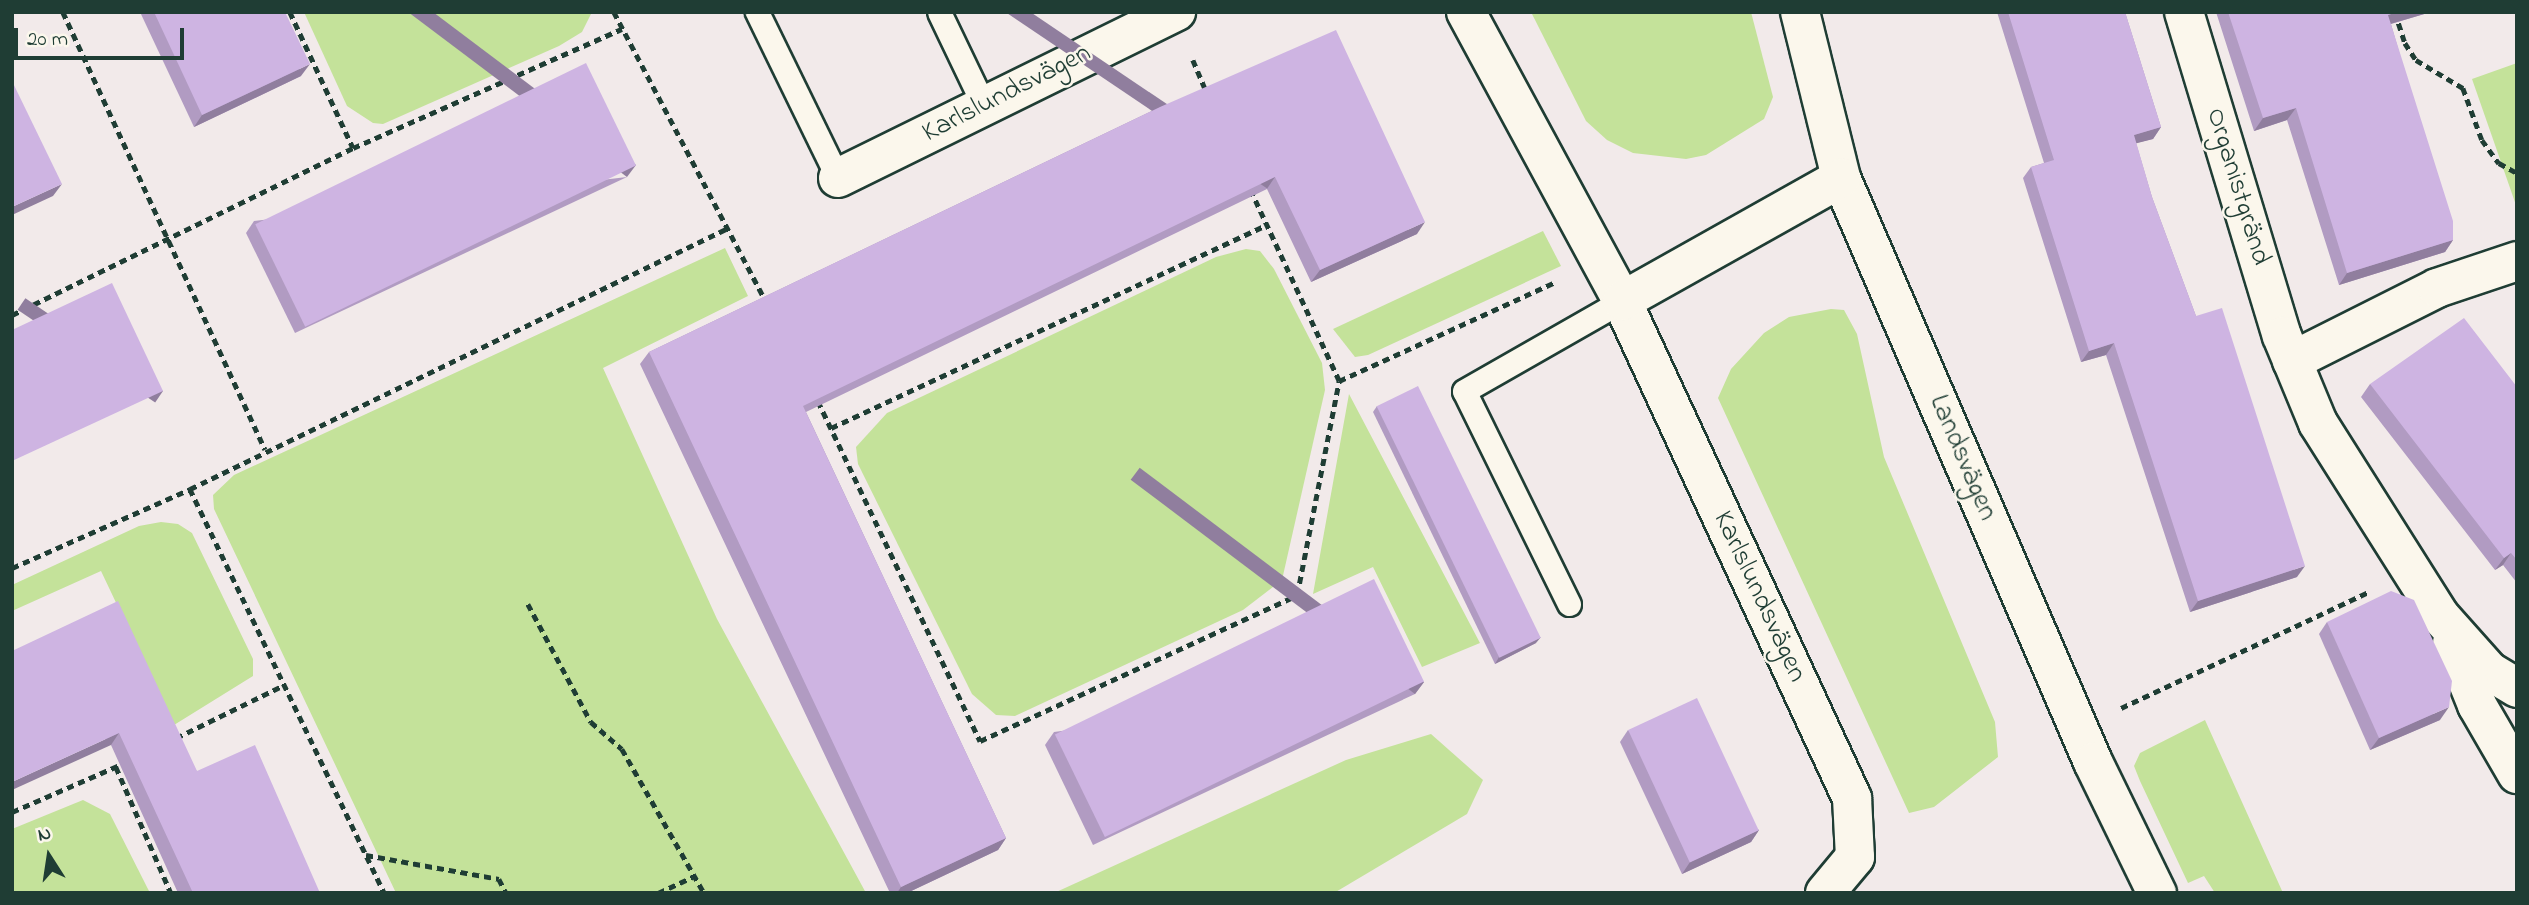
<!DOCTYPE html>
<html>
<head>
<meta charset="utf-8">
<style>
	body { margin:0 }
	#map { position:relative; width:2529px; height:905px; overflow:hidden; background:#f2eaea; font-family:"Indie Flower",sans-serif }
	div>[style] { position:absolute }
	.green>* { inset:0; background:#c4e29a }
	.path>* { height:4.5px; margin-top:-2.25px; transform-origin:0; background:repeating-linear-gradient(90deg,#1f3d34 0 7px,transparent 0 12px) }
	.roads { filter:drop-shadow(2px 0 #1f3d34) drop-shadow(-2px 0 #1f3d34) drop-shadow(0 2px #1f3d34) drop-shadow(0 -2px #1f3d34) }
	.service>* { height:23px; margin:-11.5px; padding:0 11.5px; transform-origin:11.5px; border-radius:11.5px; background:#fbf7ec }
	.minor>* { height:38px; margin:-19px; padding:0 19px; transform-origin:19px; border-radius:19px; background:#fbf7ec }
	.wall>* { inset:0; background:#b19bc2 }
	.shaded-wall>* { inset:0; background:#907e9e; transform-origin:0 0 }
	.building>* { inset:0; background:#ceb4e2; transform-origin:0 0 }
	span { translate:-50% -50%; white-space:nowrap; text-align:center; line-height:1.15; -webkit-text-stroke:5px #fbf7ec; paint-order:stroke }
	.street-label { font-size:28px; color:#1f3d34 }
	.frame { position:absolute; inset:0; border:14px solid #1f3d34; pointer-events:none }
	.north { position:absolute; left:14px; top:821px; width:70px; height:70px; -webkit-text-stroke:5px #fbf7ec; paint-order:stroke; rotate:348deg; font-size:19px; font-weight:700; line-height:28px; text-align:center; color:#1f3d34 }
	.north::after { content:''; display:block; margin:auto; width:24px; height:32px; background:#1f3d34; clip-path:polygon(50% 0,100% 100%,50% 72%,0 100%) }
	.scale { position:absolute; left:14px; top:28px; width:170px; height:32px; box-sizing:border-box; border:4px solid #1f3d34; border-top:0; padding-left:9px; font-size:21px; line-height:24px; white-space:nowrap; color:#1f3d34; -webkit-text-stroke:5px #fbf7ec; paint-order:stroke }
</style>
</head>
<body>
<div id="map">
	<div class="green">
		<i style="clip-path:polygon(304px 12px,592px 12px,582px 32px,559px 46px,383px 124px,373px 123px,347px 106px)"></i>
		<i style="clip-path:polygon(1531px 12px,1751px 12px,1773px 97px,1764px 119px,1706px 155px,1686px 159px,1633px 153px,1607px 140px,1586px 121px)"></i>
		<i style="clip-path:polygon(2517px 63px,2517px 208px,2472px 79px)"></i>
		<i style="clip-path:polygon(1543px 231px,1561px 266px,1368px 355px,1355px 357px,1333px 329px)"></i>
		<i style="clip-path:polygon(725px 248px,748px 296px,603px 368px,717px 619px,866px 893px,396px 893px,214px 509px,213px 495px,234px 475px)"></i>
		<i style="clip-path:polygon(1246px 249px,1260px 251px,1274px 269px,1322px 363px,1325px 390px,1282px 580px,1243px 610px,1015px 716px,996px 715px,972px 694px,858px 464px,856px 447px,887px 413px,1216px 257px)"></i>
		<i style="clip-path:polygon(1831px 309px,1844px 310px,1857px 334px,1884px 457px,1995px 722px,1998px 757px,1934px 807px,1909px 813px,1718px 398px,1731px 369px,1764px 333px,1789px 317px)"></i>
		<i style="clip-path:polygon(1349px 394px,1480px 643px,1422px 667px,1373px 567px,1313px 594px)"></i>
		<i style="clip-path:polygon(161px 522px,178px 524px,192px 533px,253px 659px,253px 676px,174px 725px,101px 571px,12px 611px,12px 585px,139px 526px)"></i>
		<i style="clip-path:polygon(2205px 720px,2283px 893px,2215px 893px,2204px 876px,2188px 883px,2140px 781px,2134px 766px,2140px 753px)"></i>
		<i style="clip-path:polygon(1431px 734px,1483px 780px,1467px 814px,1334px 893px,1054px 893px,1346px 760px)"></i>
		<i style="clip-path:polygon(83px 800px,110px 814px,150px 893px,12px 893px,12px 829px)"></i>
	</div>
	<div class="path">
		<i style="left:63px;top:12px;width:482px;rotate:65.2deg"></i>
		<i style="left:290px;top:12px;width:150px;rotate:65.1deg"></i>
		<i style="left:614px;top:12px;width:325px;rotate:62.3deg"></i>
		<i style="left:2395px;top:12px;width:33px;rotate:72deg"></i>
		<i style="left:2405px;top:43px;width:20px;rotate:57deg"></i>
		<i style="left:2416px;top:60px;width:55px;rotate:30.8deg"></i>
		<i style="left:2463px;top:88px;width:55px;rotate:69.9deg"></i>
		<i style="left:2482px;top:140px;width:29px;rotate:54deg"></i>
		<i style="left:2499px;top:163px;width:21px;rotate:29deg"></i>
		<i style="left:1193px;top:60px;width:33px;rotate:67deg"></i>
		<i style="left:12px;top:315px;width:380px;rotate:-26.1deg"></i>
		<i style="left:353px;top:148px;width:294px;rotate:-23.9deg"></i>
		<i style="left:1339px;top:381px;width:238px;rotate:-24.6deg"></i>
		<i style="left:818px;top:401px;width:377px;rotate:64.5deg"></i>
		<i style="left:980px;top:741px;width:349px;rotate:-24.7deg"></i>
		<i style="left:1297px;top:595px;width:218px;rotate:-78.9deg"></i>
		<i style="left:1339px;top:381px;width:209px;rotate:-114.9deg"></i>
		<i style="left:831px;top:428px;width:480px;rotate:-25deg"></i>
		<i style="left:190px;top:489px;width:448px;rotate:64.3deg"></i>
		<i style="left:12px;top:568px;width:195px;rotate:-23.9deg"></i>
		<i style="left:190px;top:489px;width:598px;rotate:-25.88deg"></i>
		<i style="left:528px;top:604px;width:134px;rotate:61.9deg"></i>
		<i style="left:591px;top:722px;width:41px;rotate:41.1deg"></i>
		<i style="left:622px;top:749px;width:166px;rotate:60.3deg"></i>
		<i style="left:2121px;top:708px;width:272px;rotate:-25.1deg"></i>
		<i style="left:176px;top:738px;width:118px;rotate:-26.1deg"></i>
		<i style="left:116px;top:767px;width:137px;rotate:66.4deg"></i>
		<i style="left:12px;top:812px;width:122px;rotate:-23.6deg"></i>
		<i style="left:366px;top:855px;width:135px;rotate:10.2deg"></i>
		<i style="left:499px;top:879px;width:16px;rotate:63deg"></i>
		<i style="left:658px;top:893px;width:38px;rotate:-25deg"></i>
	</div>
	<div class="roads">
		<div class="service">
			<i style="left:757px;top:12px;width:185px;rotate:64deg"></i>
			<i style="left:939px;top:12px;width:104px;rotate:64.4deg"></i>
			<i style="left:1569px;top:604px;width:237px;rotate:-116.2deg"></i>
			<i style="left:1464px;top:391px;width:182px;rotate:-29.7deg"></i>
		</div>
		<div class="minor">
			<i style="left:1466px;top:12px;width:328px;rotate:61.6deg"></i>
			<i style="left:1622px;top:301px;width:548px;rotate:65.17deg"></i>
			<i style="left:1852px;top:798px;width:59px;rotate:87.1deg"></i>
			<i style="left:1855px;top:857px;width:47px;rotate:129.8deg"></i>
			<i style="left:1800px;top:12px;width:171px;rotate:76.1deg"></i>
			<i style="left:1841px;top:178px;width:636px;rotate:66.66deg"></i>
			<i style="left:2093px;top:762px;width:146px;rotate:64deg"></i>
			<i style="left:2184px;top:12px;width:338px;rotate:73.2deg"></i>
			<i style="left:2282px;top:336px;width:94px;rotate:67.5deg"></i>
			<i style="left:2318px;top:423px;width:228px;rotate:57.7deg"></i>
			<i style="left:2440px;top:616px;width:74px;rotate:48.3deg"></i>
			<i style="left:2489px;top:671px;width:33px;rotate:31deg"></i>
			<i style="left:838px;top:178px;width:377px;rotate:-26.2deg"></i>
			<i style="left:1622px;top:301px;width:251px;rotate:-29.3deg"></i>
			<i style="left:2292px;top:361px;width:162px;rotate:-26.7deg"></i>
			<i style="left:2437px;top:288px;width:84px;rotate:-18.6deg"></i>
			<i style="left:2452px;top:643px;width:67px;rotate:68deg"></i>
			<i style="left:2477px;top:705px;width:80px;rotate:59.9deg"></i>
		</div>
	</div>
	<div class="wall">
		<i style="clip-path:polygon(140px 12px,285px 12px,301px 76px,194px 127px)"></i>
		<i style="clip-path:polygon(1997px 12px,2125px 12px,2161px 127px,2153px 139px,2136px 143px,2152px 197px,2196px 316px,2297px 577px,2190px 612px,2106px 355px,2081px 362px,2023px 178px,2031px 167px,2044px 163px)"></i>
		<i style="clip-path:polygon(2216px 12px,2431px 12px,2391px 24px,2453px 240px,2445px 252px,2339px 285px,2287px 120px,2254px 131px)"></i>
		<i style="clip-path:polygon(1160px 107px,1417px 234px,1311px 282px,1267px 189px,806px 412px,1006px 838px,998px 850px,907px 893px,890px 893px,640px 364px,649px 352px)"></i>
		<i style="clip-path:polygon(627px 177px,295px 333px,246px 233px,254px 221px)"></i>
		<i style="clip-path:polygon(2370px 384px,2517px 387px,2517px 583px,2503px 565px,2495px 570px,2361px 397px)"></i>
		<i style="clip-path:polygon(1377px 406px,1536px 643px,1495px 664px,1373px 412px)"></i>
		<i style="clip-path:polygon(2327px 622px,2440px 720px,2370px 750px,2319px 634px)"></i>
		<i style="clip-path:polygon(12px 651px,197px 771px,320px 893px,178px 893px,111px 745px)"></i>
		<i style="clip-path:polygon(1424px 682px,1415px 694px,1093px 845px,1045px 745px,1054px 732px)"></i>
		<i style="clip-path:polygon(1628px 730px,1759px 830px,1751px 842px,1682px 874px,1620px 742px)"></i>
	</div>
	<div class="shaded-wall">
		<i style="clip-path:polygon(2397px 12px,2431px 12px,2380px 27px,2388px 15px)"></i>
		<i style="clip-path:polygon(310px 64px,301px 76px,194px 127px,202px 115px)"></i>
		<i style="clip-path:polygon(2296px 108px,2287px 120px,2254px 131px,2263px 118px)"></i>
		<i style="clip-path:polygon(2161px 127px,2153px 139px,2126px 146px,2134px 135px)"></i>
		<i style="left:636px;top:165px;width:15px;height:367px;rotate:127deg"></i>
		<i style="left:1275px;top:177px;width:14px;height:525px;rotate:124deg"></i>
		<i style="clip-path:polygon(62px 184px,53px 196px,12px 215px,12px 207px)"></i>
		<i style="clip-path:polygon(1425px 222px,1417px 234px,1311px 282px,1320px 270px)"></i>
		<i style="clip-path:polygon(2453px 240px,2445px 252px,2339px 285px,2347px 273px)"></i>
		<i style="clip-path:polygon(2114px 343px,2106px 355px,2081px 362px,2089px 351px)"></i>
		<i style="left:163px;top:391px;width:14px;height:166px;rotate:124deg"></i>
		<i style="clip-path:polygon(2511px 553px,2503px 565px,2495px 570px,2504px 558px)"></i>
		<i style="clip-path:polygon(2305px 566px,2297px 577px,2190px 612px,2198px 601px)"></i>
		<i style="clip-path:polygon(1541px 637px,1536px 643px,1495px 664px,1499px 657px)"></i>
		<i style="left:1424px;top:682px;width:15px;height:356px;rotate:127deg"></i>
		<i style="clip-path:polygon(2449px 707px,2440px 720px,2370px 750px,2379px 738px)"></i>
		<i style="clip-path:polygon(119px 733px,111px 745px,12px 790px,12px 782px)"></i>
		<i style="clip-path:polygon(1759px 830px,1751px 842px,1682px 874px,1690px 862px)"></i>
		<i style="clip-path:polygon(1006px 838px,998px 850px,907px 893px,897px 893px,901px 887px)"></i>
	</div>
	<div class="building">
		<i style="clip-path:polygon(154px 12px,285px 12px,310px 64px,202px 115px)"></i>
		<i style="clip-path:polygon(2008px 12px,2125px 12px,2161px 127px,2134px 135px,2152px 197px,2196px 316px,2222px 308px,2305px 566px,2198px 601px,2114px 343px,2089px 351px,2031px 167px,2054px 160px)"></i>
		<i style="clip-path:polygon(2228px 12px,2397px 12px,2388px 15px,2453px 221px,2453px 240px,2347px 273px,2296px 108px,2263px 118px)"></i>
		<i style="clip-path:polygon(1336px 30px,1425px 222px,1320px 270px,1275px 177px,803px 406px,1006px 838px,901px 887px,649px 352px,1160px 107px)"></i>
		<i style="left:586px;top:63px;width:114px;height:368px;rotate:64deg"></i>
		<i style="clip-path:polygon(12px 81px,62px 184px,12px 207px)"></i>
		<i style="clip-path:polygon(112px 283px,163px 391px,12px 461px,12px 330px)"></i>
		<i style="clip-path:polygon(2464px 318px,2517px 387px,2517px 560px,2511px 553px,2504px 558px,2370px 384px)"></i>
		<i style="left:1418px;top:386px;width:280px;height:46px;rotate:64deg"></i>
		<i style="left:1374px;top:579px;width:114px;height:355px;rotate:64deg"></i>
		<i style="clip-path:polygon(2391px 591px,2414px 600px,2452px 681px,2449px 707px,2379px 738px,2327px 622px)"></i>
		<i style="clip-path:polygon(118px 601px,197px 771px,255px 745px,320px 893px,193px 893px,119px 733px,12px 782px,12px 651px)"></i>
		<i style="left:1697px;top:698px;width:146px;height:76px;rotate:65deg"></i>
	</div>
	<div class="street-label">
		<span style="left:1007px;top:94px;rotate:-27deg">Karlslundsvägen</span>
		<span style="left:2237px;top:187px;rotate:73deg">Organistgränd</span>
		<span style="left:1962px;top:458px;rotate:67deg">Landsvägen</span>
		<span style="left:1759px;top:597px;rotate:65deg">Karlslundsvägen</span>
	</div>
	<div class="frame"></div>
	<div class="north">N</div>
	<div class="scale">20 m</div>
</div>
</body>
</html>
